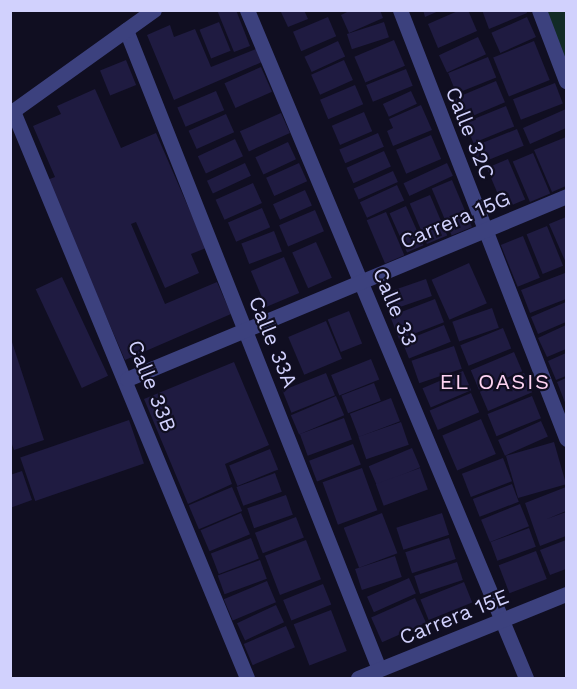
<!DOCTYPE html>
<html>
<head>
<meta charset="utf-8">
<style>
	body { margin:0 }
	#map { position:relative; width:577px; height:689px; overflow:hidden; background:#100e21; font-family:"Work Sans",sans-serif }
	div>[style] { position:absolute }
	.green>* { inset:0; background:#122b27 }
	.building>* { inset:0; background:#1f1b41; transform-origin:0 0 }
	.minor>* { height:15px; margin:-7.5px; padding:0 7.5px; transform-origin:7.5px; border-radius:7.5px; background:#3c417e }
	span { translate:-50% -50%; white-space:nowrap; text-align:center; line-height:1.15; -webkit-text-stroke:4.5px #100e21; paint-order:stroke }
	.street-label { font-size:21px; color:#d1d1fd }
	.neighbourhood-label { font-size:22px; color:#fdd3f2; letter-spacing:1.5px }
	.frame { position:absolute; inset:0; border:12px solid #d1d1fd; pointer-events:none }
</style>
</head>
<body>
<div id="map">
	<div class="green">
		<i style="clip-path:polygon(545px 11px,566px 11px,566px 62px)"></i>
	</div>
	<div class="building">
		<i style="clip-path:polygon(217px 10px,236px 10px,250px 46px,234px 52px)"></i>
		<i style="clip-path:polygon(280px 10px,304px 10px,308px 19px,288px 27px)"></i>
		<i style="clip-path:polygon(351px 10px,380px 10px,383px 18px,349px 33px,341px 15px)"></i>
		<i style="clip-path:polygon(423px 10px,441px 10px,425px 17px)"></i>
		<i style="clip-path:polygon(460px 10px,468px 10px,477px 31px,438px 48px,428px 24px)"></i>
		<i style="clip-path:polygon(482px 10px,526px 10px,527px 13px,489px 29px)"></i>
		<i style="left:328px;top:17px;width:21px;height:38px;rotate:67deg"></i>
		<i style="left:527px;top:17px;width:22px;height:39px;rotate:66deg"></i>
		<i style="left:219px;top:22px;width:31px;height:21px;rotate:68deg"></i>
		<i style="left:384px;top:22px;width:16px;height:39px;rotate:72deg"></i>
		<i style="clip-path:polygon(170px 25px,174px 37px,195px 29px,211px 67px,256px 49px,262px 62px,174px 100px,147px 35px)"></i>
		<i style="left:478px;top:37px;width:19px;height:43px;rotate:65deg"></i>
		<i style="left:394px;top:40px;width:28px;height:43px;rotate:67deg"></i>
		<i style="left:338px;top:41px;width:17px;height:37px;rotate:65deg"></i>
		<i style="left:534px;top:41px;width:42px;height:44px;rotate:68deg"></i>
		<i style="left:488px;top:57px;width:22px;height:43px;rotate:68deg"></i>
		<i style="left:126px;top:60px;width:27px;height:28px;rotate:68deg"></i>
		<i style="left:344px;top:60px;width:22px;height:36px;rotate:66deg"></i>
		<i style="left:261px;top:67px;width:27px;height:40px;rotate:66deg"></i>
		<i style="left:406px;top:69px;width:18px;height:43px;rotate:68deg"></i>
		<i style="left:496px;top:81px;width:23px;height:45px;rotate:67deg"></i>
		<i style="left:555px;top:83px;width:22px;height:45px;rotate:69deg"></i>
		<i style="left:355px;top:85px;width:21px;height:38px;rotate:67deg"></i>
		<i style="clip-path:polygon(95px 89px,121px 148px,156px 133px,206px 248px,191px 254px,199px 273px,165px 288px,136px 222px,131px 224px,165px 304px,217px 282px,231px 314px,125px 360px,47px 180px,55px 177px,33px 126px,61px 114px,57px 106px)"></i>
		<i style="left:216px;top:91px;width:21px;height:42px;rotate:67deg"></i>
		<i style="left:411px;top:91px;width:14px;height:31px;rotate:65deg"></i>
		<i style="clip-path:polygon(421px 105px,432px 130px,393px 146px,387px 131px,393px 128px,389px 119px)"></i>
		<i style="left:506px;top:106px;width:22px;height:44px;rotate:68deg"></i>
		<i style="clip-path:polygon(566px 109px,566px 128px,530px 144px,523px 128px)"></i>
		<i style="left:364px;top:112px;width:21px;height:35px;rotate:67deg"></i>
		<i style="left:281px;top:113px;width:22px;height:45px;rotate:66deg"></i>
		<i style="left:226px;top:114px;width:20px;height:41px;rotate:66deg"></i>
		<i style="left:517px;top:129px;width:18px;height:49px;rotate:68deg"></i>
		<i style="left:378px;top:133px;width:15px;height:42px;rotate:67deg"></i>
		<i style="left:431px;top:135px;width:26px;height:38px;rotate:67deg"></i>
		<i style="clip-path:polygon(566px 137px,566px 186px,552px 192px,534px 150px)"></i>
		<i style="left:235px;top:139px;width:19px;height:41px;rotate:65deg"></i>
		<i style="left:288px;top:142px;width:19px;height:36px;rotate:65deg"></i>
		<i style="left:384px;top:151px;width:17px;height:41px;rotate:66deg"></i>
		<i style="left:533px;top:153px;width:44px;height:22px;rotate:67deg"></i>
		<i style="left:508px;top:159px;width:44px;height:23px;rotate:67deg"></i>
		<i style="left:245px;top:163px;width:14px;height:42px;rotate:65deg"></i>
		<i style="left:299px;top:163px;width:20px;height:36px;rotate:66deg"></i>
		<i style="left:447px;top:163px;width:14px;height:48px;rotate:65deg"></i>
		<i style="left:393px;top:171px;width:12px;height:43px;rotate:66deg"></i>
		<i style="left:452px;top:180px;width:51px;height:22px;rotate:67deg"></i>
		<i style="left:253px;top:183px;width:22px;height:41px;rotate:66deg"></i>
		<i style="left:397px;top:185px;width:17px;height:41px;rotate:65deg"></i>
		<i style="left:305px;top:190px;width:17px;height:35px;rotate:66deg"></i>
		<i style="left:430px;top:195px;width:44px;height:22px;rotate:67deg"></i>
		<i style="left:406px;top:206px;width:43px;height:18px;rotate:66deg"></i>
		<i style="left:262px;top:208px;width:21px;height:37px;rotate:67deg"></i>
		<i style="left:315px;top:210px;width:23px;height:39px;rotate:67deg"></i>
		<i style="left:386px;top:212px;width:47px;height:21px;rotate:67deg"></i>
		<i style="clip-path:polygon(566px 217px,566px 263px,549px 224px)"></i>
		<i style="left:547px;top:226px;width:43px;height:22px;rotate:68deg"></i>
		<i style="left:274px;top:231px;width:22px;height:35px;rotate:69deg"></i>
		<i style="left:523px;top:236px;width:45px;height:24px;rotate:68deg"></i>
		<i style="left:316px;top:242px;width:39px;height:26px;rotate:66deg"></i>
		<i style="left:284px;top:257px;width:39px;height:36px;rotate:67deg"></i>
		<i style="left:469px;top:263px;width:44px;height:41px;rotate:66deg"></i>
		<i style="clip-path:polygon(565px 273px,566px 299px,530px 313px,521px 290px)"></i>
		<i style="left:62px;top:277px;width:109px;height:29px;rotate:65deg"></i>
		<i style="left:426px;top:279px;width:18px;height:46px;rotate:71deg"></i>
		<i style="left:435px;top:299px;width:25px;height:48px;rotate:69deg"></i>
		<i style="clip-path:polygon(566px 302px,566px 322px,538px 334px,531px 317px)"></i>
		<i style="left:492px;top:308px;width:21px;height:42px;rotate:71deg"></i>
		<i style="left:349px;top:311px;width:35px;height:23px;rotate:68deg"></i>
		<i style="left:326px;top:321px;width:41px;height:41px;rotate:67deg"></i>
		<i style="left:444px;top:325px;width:18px;height:45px;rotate:68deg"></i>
		<i style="clip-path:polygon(566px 325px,566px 349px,547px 357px,538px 338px)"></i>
		<i style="left:503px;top:328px;width:22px;height:46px;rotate:68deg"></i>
		<i style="clip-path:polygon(11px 339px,44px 440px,14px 450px,10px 439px)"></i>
		<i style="left:454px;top:346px;width:24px;height:45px;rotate:71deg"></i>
		<i style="left:514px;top:352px;width:21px;height:47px;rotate:67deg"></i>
		<i style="clip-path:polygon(566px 353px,566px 376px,556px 380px,548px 361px)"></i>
		<i style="left:371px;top:359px;width:22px;height:43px;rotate:68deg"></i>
		<i style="clip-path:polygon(234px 362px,269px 445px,225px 464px,232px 484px,188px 504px,144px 399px)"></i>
		<i style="left:463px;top:371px;width:21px;height:44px;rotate:67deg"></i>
		<i style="left:326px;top:373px;width:24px;height:47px;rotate:68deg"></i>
		<i style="left:524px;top:373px;width:21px;height:48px;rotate:67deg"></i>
		<i style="clip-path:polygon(566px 378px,566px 405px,557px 382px)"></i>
		<i style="left:374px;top:383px;width:19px;height:35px;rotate:69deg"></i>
		<i style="left:471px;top:393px;width:21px;height:45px;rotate:67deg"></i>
		<i style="left:336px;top:396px;width:21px;height:49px;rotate:67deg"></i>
		<i style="left:532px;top:396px;width:24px;height:48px;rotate:68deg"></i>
		<i style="left:391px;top:398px;width:25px;height:44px;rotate:69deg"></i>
		<i style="left:344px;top:418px;width:23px;height:47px;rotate:70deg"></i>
		<i style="left:481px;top:419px;width:38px;height:42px;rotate:67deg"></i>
		<i style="left:129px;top:420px;width:46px;height:115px;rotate:71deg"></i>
		<i style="left:541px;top:421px;width:17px;height:47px;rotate:66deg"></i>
		<i style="left:401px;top:422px;width:24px;height:45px;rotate:71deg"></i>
		<i style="left:554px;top:442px;width:44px;height:50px;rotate:74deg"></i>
		<i style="left:353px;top:444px;width:22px;height:47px;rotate:69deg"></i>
		<i style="left:412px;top:448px;width:21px;height:47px;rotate:67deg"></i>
		<i style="left:270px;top:449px;width:22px;height:44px;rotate:68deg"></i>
		<i style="left:503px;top:458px;width:25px;height:44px;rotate:69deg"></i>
		<i style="left:362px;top:468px;width:45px;height:42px;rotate:70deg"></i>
		<i style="left:420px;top:468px;width:23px;height:47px;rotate:70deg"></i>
		<i style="clip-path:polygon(22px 471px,32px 500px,10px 508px,10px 475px)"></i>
		<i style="left:275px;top:473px;width:20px;height:41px;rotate:70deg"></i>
		<i style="left:512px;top:484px;width:19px;height:42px;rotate:69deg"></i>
		<i style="left:232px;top:487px;width:26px;height:47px;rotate:67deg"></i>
		<i style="clip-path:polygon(566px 487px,566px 511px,547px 519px,566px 512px,566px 536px,540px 546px,525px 503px)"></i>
		<i style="left:286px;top:495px;width:21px;height:41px;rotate:71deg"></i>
		<i style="left:520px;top:504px;width:24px;height:42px;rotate:68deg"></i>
		<i style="left:241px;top:513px;width:23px;height:44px;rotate:67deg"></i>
		<i style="left:382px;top:513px;width:43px;height:41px;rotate:69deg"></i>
		<i style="left:442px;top:513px;width:23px;height:48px;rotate:72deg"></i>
		<i style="left:296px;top:517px;width:22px;height:44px;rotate:69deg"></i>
		<i style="left:529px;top:528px;width:20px;height:41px;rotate:70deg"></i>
		<i style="left:251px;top:538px;width:22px;height:43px;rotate:69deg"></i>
		<i style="left:449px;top:538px;width:22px;height:46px;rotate:72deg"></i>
		<i style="left:306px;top:540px;width:42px;height:44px;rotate:69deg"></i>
		<i style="clip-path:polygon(566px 540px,566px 569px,550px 575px,540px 550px)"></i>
		<i style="left:536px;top:551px;width:30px;height:40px;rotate:69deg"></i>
		<i style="left:395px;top:556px;width:22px;height:42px;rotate:72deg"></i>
		<i style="left:260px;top:560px;width:20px;height:45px;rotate:70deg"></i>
		<i style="left:457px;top:562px;width:19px;height:45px;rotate:72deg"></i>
		<i style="left:409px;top:578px;width:17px;height:46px;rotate:66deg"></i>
		<i style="left:267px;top:581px;width:23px;height:47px;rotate:67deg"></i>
		<i style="left:464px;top:582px;width:22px;height:47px;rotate:68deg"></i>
		<i style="left:323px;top:584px;width:22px;height:43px;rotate:68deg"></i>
		<i style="left:415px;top:598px;width:27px;height:48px;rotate:66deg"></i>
		<i style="left:276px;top:605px;width:19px;height:43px;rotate:65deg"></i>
		<i style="left:331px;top:610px;width:44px;height:40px;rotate:69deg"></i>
		<i style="left:286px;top:626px;width:23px;height:46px;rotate:67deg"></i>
	</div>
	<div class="minor">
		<i style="left:247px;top:10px;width:724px;rotate:67.33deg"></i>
		<i style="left:400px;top:10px;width:460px;rotate:68.8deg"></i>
		<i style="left:539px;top:10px;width:76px;rotate:69.2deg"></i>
		<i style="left:126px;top:30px;width:687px;rotate:68.4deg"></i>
		<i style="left:13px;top:111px;width:613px;rotate:67.57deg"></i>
		<i style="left:10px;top:113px;width:177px;rotate:-35.6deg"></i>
		<i style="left:127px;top:379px;width:476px;rotate:-22.6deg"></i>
		<i style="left:358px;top:678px;width:224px;rotate:-22deg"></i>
	</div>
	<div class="street-label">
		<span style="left:470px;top:133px;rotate:68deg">Calle 32C</span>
		<span style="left:455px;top:220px;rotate:-23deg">Carrera 15G</span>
		<span style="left:395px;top:307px;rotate:67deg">Calle 33</span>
		<span style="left:273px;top:342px;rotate:68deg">Calle 33A</span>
		<span style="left:152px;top:386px;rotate:68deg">Calle 33B</span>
		<span style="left:454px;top:617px;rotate:-22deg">Carrera 15E</span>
	</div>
	<div class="neighbourhood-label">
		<span style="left:495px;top:382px">EL OASIS</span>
	</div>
	<div class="frame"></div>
</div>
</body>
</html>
